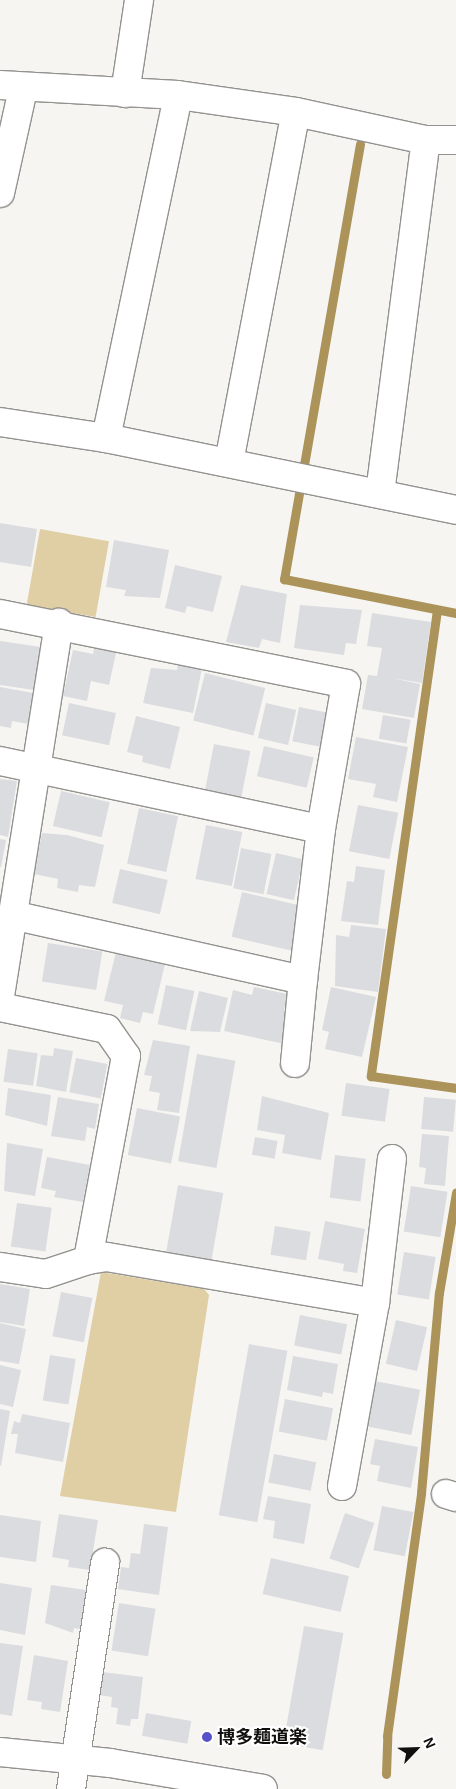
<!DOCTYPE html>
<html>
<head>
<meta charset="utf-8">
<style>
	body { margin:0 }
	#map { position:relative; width:456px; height:1789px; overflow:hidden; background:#f7f5f2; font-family:Arial,"Noto Sans JP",sans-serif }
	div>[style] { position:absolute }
	.green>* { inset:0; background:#e0cea4; transform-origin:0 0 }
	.stream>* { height:9px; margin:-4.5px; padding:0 4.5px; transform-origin:4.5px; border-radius:4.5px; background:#ab935a }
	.building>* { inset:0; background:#dbdcdf; transform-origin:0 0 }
	.roads { filter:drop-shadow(1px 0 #93928f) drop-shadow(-1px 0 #93928f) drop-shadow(0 1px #93928f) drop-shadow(0 -1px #93928f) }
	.street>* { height:28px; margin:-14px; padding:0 14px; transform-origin:14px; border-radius:14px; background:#fff }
	.secondary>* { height:28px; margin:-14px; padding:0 14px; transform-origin:14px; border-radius:14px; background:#fff }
	.dots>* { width:14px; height:14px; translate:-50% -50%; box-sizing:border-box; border:2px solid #fff; border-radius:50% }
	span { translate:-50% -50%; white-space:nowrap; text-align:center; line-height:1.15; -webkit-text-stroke:4px #fff; paint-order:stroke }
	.poi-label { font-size:18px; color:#100f0e; font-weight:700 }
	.left { translate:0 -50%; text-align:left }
	.north { position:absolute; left:391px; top:1724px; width:50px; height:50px; -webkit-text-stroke:4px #fff; paint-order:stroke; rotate:66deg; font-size:14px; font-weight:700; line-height:20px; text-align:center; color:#100f0e }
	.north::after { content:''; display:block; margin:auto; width:18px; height:22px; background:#100f0e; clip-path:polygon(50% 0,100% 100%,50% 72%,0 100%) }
</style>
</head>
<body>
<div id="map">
	<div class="green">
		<i style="left:40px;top:529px;width:70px;height:77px;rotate:10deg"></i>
		<i style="clip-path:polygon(101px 1272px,204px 1289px,209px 1295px,176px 1512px,60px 1496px)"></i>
	</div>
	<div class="stream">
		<i style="left:360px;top:144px;width:442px;rotate:99.9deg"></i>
		<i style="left:284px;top:579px;width:175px;rotate:11.2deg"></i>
		<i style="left:437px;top:610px;width:471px;rotate:98.1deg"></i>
		<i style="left:371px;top:1076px;width:86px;rotate:8deg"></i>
		<i style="left:386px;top:1774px;width:38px;rotate:-88deg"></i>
		<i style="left:387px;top:1736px;width:245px;rotate:-82deg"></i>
		<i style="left:421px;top:1493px;width:201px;rotate:-84.9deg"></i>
		<i style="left:439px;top:1293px;width:102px;rotate:-80.4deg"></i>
	</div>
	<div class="building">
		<i style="clip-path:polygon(0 523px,37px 529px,31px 567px,0 562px)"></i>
		<i style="clip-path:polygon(114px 540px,169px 550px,160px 598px,124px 596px,126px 590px,106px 587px)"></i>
		<i style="clip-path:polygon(175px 565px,222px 576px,213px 612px,187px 606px,185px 613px,165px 608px)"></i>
		<i style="clip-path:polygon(241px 585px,287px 594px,280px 643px,262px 639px,259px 648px,226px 642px)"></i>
		<i style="clip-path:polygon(300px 605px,362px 610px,356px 644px,346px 643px,344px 655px,294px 648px)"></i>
		<i style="clip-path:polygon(372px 613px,431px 622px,422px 683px,392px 678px,420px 684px,414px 718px,362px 709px,368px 675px,377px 676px,382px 648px,367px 646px)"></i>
		<i style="clip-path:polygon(0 641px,41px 647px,34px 690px,0 685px)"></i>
		<i style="clip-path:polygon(95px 645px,117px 649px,109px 685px,91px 681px,87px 701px,63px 696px,73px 650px,93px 654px)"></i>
		<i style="clip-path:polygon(178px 663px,202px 668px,193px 713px,143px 703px,151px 668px,177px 670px)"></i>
		<i style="left:205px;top:673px;width:62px;height:49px;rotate:14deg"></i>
		<i style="clip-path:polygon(0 687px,33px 693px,28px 724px,12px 721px,11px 728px,0 726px)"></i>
		<i style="left:69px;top:703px;width:48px;height:33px;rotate:12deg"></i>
		<i style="left:266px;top:703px;width:31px;height:36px;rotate:13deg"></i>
		<i style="left:299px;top:707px;width:31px;height:35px;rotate:11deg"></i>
		<i style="left:383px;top:715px;width:28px;height:24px;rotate:10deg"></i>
		<i style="clip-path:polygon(136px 716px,180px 727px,170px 769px,142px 762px,143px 756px,127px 752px)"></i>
		<i style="clip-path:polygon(356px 737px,408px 747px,397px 802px,373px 797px,376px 784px,348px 779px)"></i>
		<i style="left:214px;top:744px;width:37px;height:49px;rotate:11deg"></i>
		<i style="left:264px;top:746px;width:51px;height:31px;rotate:13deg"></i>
		<i style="clip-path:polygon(0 779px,17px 781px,8px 837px,0 835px)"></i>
		<i style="left:61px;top:791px;width:50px;height:36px;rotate:13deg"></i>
		<i style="left:358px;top:805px;width:41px;height:47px;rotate:11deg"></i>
		<i style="left:139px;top:808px;width:40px;height:57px;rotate:12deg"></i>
		<i style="left:206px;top:825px;width:37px;height:55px;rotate:11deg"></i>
		<i style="clip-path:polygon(42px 833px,67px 835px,104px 845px,95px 887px,79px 885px,78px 892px,57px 888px,58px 879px,34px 874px)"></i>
		<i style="clip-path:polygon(0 839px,6px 840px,1px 867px,0 867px)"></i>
		<i style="left:241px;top:848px;width:31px;height:41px;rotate:11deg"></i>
		<i style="left:276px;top:853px;width:28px;height:42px;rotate:13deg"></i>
		<i style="clip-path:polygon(356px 866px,385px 870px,378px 925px,341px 921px,347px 881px,354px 882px)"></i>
		<i style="left:120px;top:869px;width:49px;height:35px;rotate:13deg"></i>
		<i style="left:242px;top:892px;width:62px;height:46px;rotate:13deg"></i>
		<i style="clip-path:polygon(351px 925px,386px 929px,378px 992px,335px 986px,336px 935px,349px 937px)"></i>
		<i style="left:48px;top:943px;width:55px;height:39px;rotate:9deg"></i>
		<i style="clip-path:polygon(116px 952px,165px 964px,153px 1014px,143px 1012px,140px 1023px,120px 1018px,123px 1005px,104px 1001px)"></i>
		<i style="left:166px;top:985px;width:29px;height:40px;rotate:12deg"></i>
		<i style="clip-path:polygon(254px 987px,287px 994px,284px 1011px,292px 1012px,285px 1044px,224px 1031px,233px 990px,252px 995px)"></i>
		<i style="clip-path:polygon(331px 987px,376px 997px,362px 1057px,325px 1049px,329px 1032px,322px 1030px)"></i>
		<i style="clip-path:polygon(199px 991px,228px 998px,220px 1032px,190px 1031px)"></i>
		<i style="clip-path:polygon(153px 1040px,190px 1046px,179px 1113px,157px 1110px,160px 1093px,149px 1091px,152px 1076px,144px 1075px)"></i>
		<i style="clip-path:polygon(54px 1048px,73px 1051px,66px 1092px,36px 1086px,41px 1055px,53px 1056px)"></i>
		<i style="left:8px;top:1049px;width:30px;height:33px;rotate:8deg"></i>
		<i style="left:197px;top:1054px;width:39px;height:109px;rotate:10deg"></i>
		<i style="left:76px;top:1058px;width:32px;height:35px;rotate:11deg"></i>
		<i style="left:346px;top:1083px;width:44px;height:33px;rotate:8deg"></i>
		<i style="clip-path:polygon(8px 1088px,51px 1095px,47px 1126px,5px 1115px)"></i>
		<i style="clip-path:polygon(262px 1096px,329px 1113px,321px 1160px,282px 1153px,285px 1135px,257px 1130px)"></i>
		<i style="clip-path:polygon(58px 1097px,99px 1104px,95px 1129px,87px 1127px,85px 1141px,51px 1136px)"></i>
		<i style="left:424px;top:1097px;width:32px;height:32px;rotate:5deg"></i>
		<i style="left:137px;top:1108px;width:44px;height:48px;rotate:11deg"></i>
		<i style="clip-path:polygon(422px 1134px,449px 1136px,445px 1186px,424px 1184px,426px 1168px,419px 1167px)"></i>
		<i style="left:255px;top:1137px;width:23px;height:18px;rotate:10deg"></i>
		<i style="clip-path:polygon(7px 1143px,43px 1149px,35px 1196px,4px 1191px)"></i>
		<i style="left:335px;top:1155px;width:31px;height:43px;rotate:7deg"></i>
		<i style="clip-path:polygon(47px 1157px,90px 1165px,83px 1202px,54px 1197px,56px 1191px,41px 1188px)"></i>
		<i style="left:178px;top:1185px;width:46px;height:69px;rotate:10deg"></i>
		<i style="left:411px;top:1186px;width:37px;height:46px;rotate:9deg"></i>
		<i style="left:17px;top:1203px;width:35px;height:44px;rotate:8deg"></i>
		<i style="clip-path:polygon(325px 1221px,365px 1229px,357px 1273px,343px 1271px,344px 1264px,318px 1259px)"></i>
		<i style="left:275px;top:1226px;width:36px;height:29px;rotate:9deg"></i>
		<i style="left:404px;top:1252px;width:32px;height:43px;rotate:9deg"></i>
		<i style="clip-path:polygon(0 1284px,30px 1289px,24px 1326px,0 1322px)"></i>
		<i style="left:61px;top:1292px;width:32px;height:45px;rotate:11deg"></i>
		<i style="left:300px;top:1315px;width:48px;height:31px;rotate:11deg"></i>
		<i style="left:396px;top:1320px;width:32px;height:45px;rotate:13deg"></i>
		<i style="clip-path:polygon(0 1323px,26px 1329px,19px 1364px,0 1361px)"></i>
		<i style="left:249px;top:1344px;width:39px;height:174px;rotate:10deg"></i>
		<i style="left:50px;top:1355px;width:26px;height:46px;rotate:9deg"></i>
		<i style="clip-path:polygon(293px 1356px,338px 1364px,333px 1394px,323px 1392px,322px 1397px,287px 1390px)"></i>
		<i style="clip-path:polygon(0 1365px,21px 1370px,13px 1407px,0 1404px)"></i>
		<i style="left:375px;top:1381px;width:46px;height:46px;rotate:11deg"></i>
		<i style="left:285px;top:1399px;width:49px;height:33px;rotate:11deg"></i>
		<i style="clip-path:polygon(0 1409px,10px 1411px,1px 1466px,0 1465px)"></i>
		<i style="clip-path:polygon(22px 1414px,70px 1423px,63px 1462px,15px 1453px,18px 1434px,11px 1434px,14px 1421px,20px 1423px)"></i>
		<i style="clip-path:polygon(375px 1439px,418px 1447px,411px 1488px,377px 1481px,380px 1466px,370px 1464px)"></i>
		<i style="left:274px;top:1454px;width:43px;height:29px;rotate:11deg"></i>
		<i style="clip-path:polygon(268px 1496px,311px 1504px,304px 1544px,273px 1538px,275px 1521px,263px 1519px)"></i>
		<i style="left:382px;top:1506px;width:32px;height:45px;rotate:11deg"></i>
		<i style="left:345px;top:1513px;width:31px;height:48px;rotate:19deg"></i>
		<i style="clip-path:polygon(59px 1514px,98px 1520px,90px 1570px,68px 1567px,69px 1560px,52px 1557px)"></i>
		<i style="clip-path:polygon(0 1515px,41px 1521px,36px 1562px,0 1557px)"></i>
		<i style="clip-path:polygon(144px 1524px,168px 1527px,159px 1595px,118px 1589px,121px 1567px,129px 1568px,131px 1553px,140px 1554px)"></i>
		<i style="left:271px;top:1558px;width:80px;height:37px;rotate:13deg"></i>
		<i style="clip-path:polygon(0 1583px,32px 1588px,25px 1635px,0 1630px)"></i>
		<i style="clip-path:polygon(51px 1585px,86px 1590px,80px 1629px,74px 1628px,73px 1633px,45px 1623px)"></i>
		<i style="left:119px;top:1603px;width:37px;height:48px;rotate:9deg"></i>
		<i style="left:304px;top:1626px;width:40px;height:119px;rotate:10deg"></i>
		<i style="clip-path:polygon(0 1643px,23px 1646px,12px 1716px,0 1714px)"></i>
		<i style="clip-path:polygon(34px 1655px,68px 1661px,60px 1712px,41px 1709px,42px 1702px,27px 1700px)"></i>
		<i style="clip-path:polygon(102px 1672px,143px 1677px,138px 1719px,131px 1719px,130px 1726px,116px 1724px,118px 1708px,111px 1707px,112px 1697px,99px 1695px)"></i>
		<i style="left:146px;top:1713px;width:46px;height:23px;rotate:10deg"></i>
	</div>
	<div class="roads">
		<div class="street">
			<i style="left:0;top:85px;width:178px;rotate:3.2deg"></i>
			<i style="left:178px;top:95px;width:119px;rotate:8.2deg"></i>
			<i style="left:296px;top:112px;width:133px;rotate:12.2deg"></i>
			<i style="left:426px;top:140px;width:30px"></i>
			<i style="left:125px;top:93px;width:94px;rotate:-81.4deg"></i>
			<i style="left:0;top:193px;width:107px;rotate:-77.5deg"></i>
			<i style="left:0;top:422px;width:107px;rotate:8.6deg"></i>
			<i style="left:106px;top:438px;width:357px;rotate:11.6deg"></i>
			<i style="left:106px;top:438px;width:350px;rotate:-78.1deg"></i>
			<i style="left:229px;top:462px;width:356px;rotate:-79.2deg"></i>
			<i style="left:380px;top:493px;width:356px;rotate:-82.6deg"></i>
			<i style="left:0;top:614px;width:353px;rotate:11.4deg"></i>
			<i style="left:346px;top:684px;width:147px;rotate:99.8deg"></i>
			<i style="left:321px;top:829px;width:152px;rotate:96.8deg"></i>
			<i style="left:303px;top:980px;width:298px;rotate:-167.4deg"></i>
			<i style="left:0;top:761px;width:328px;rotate:12deg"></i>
			<i style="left:0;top:996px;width:378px;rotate:-81deg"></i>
			<i style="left:0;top:1007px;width:109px;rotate:11.6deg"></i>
			<i style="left:107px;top:1029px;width:33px;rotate:55deg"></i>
			<i style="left:126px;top:1056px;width:208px;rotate:100.6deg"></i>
			<i style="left:88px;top:1260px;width:44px;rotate:161.6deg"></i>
			<i style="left:46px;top:1274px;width:47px;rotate:-171.3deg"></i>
			<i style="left:295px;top:1063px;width:83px;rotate:-84.5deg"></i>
			<i style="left:88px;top:1260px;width:19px;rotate:-9deg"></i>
			<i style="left:107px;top:1257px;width:272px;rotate:9.7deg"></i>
			<i style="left:375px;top:1303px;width:145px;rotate:-83.3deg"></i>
			<i style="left:342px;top:1486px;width:186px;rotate:-79.8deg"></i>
			<i style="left:446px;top:1494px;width:10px;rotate:17deg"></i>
			<i style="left:71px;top:1789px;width:229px;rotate:-81.4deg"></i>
		</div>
		<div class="secondary">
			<i style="left:0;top:1752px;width:111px;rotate:5.7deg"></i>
			<i style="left:110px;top:1763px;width:155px;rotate:9.6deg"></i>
		</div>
	</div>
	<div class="dots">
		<i style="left:207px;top:1737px;background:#5652ca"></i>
	</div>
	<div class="poi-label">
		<span class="left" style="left:217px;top:1737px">博多麺道楽</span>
	</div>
	<div class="north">N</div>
</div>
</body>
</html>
